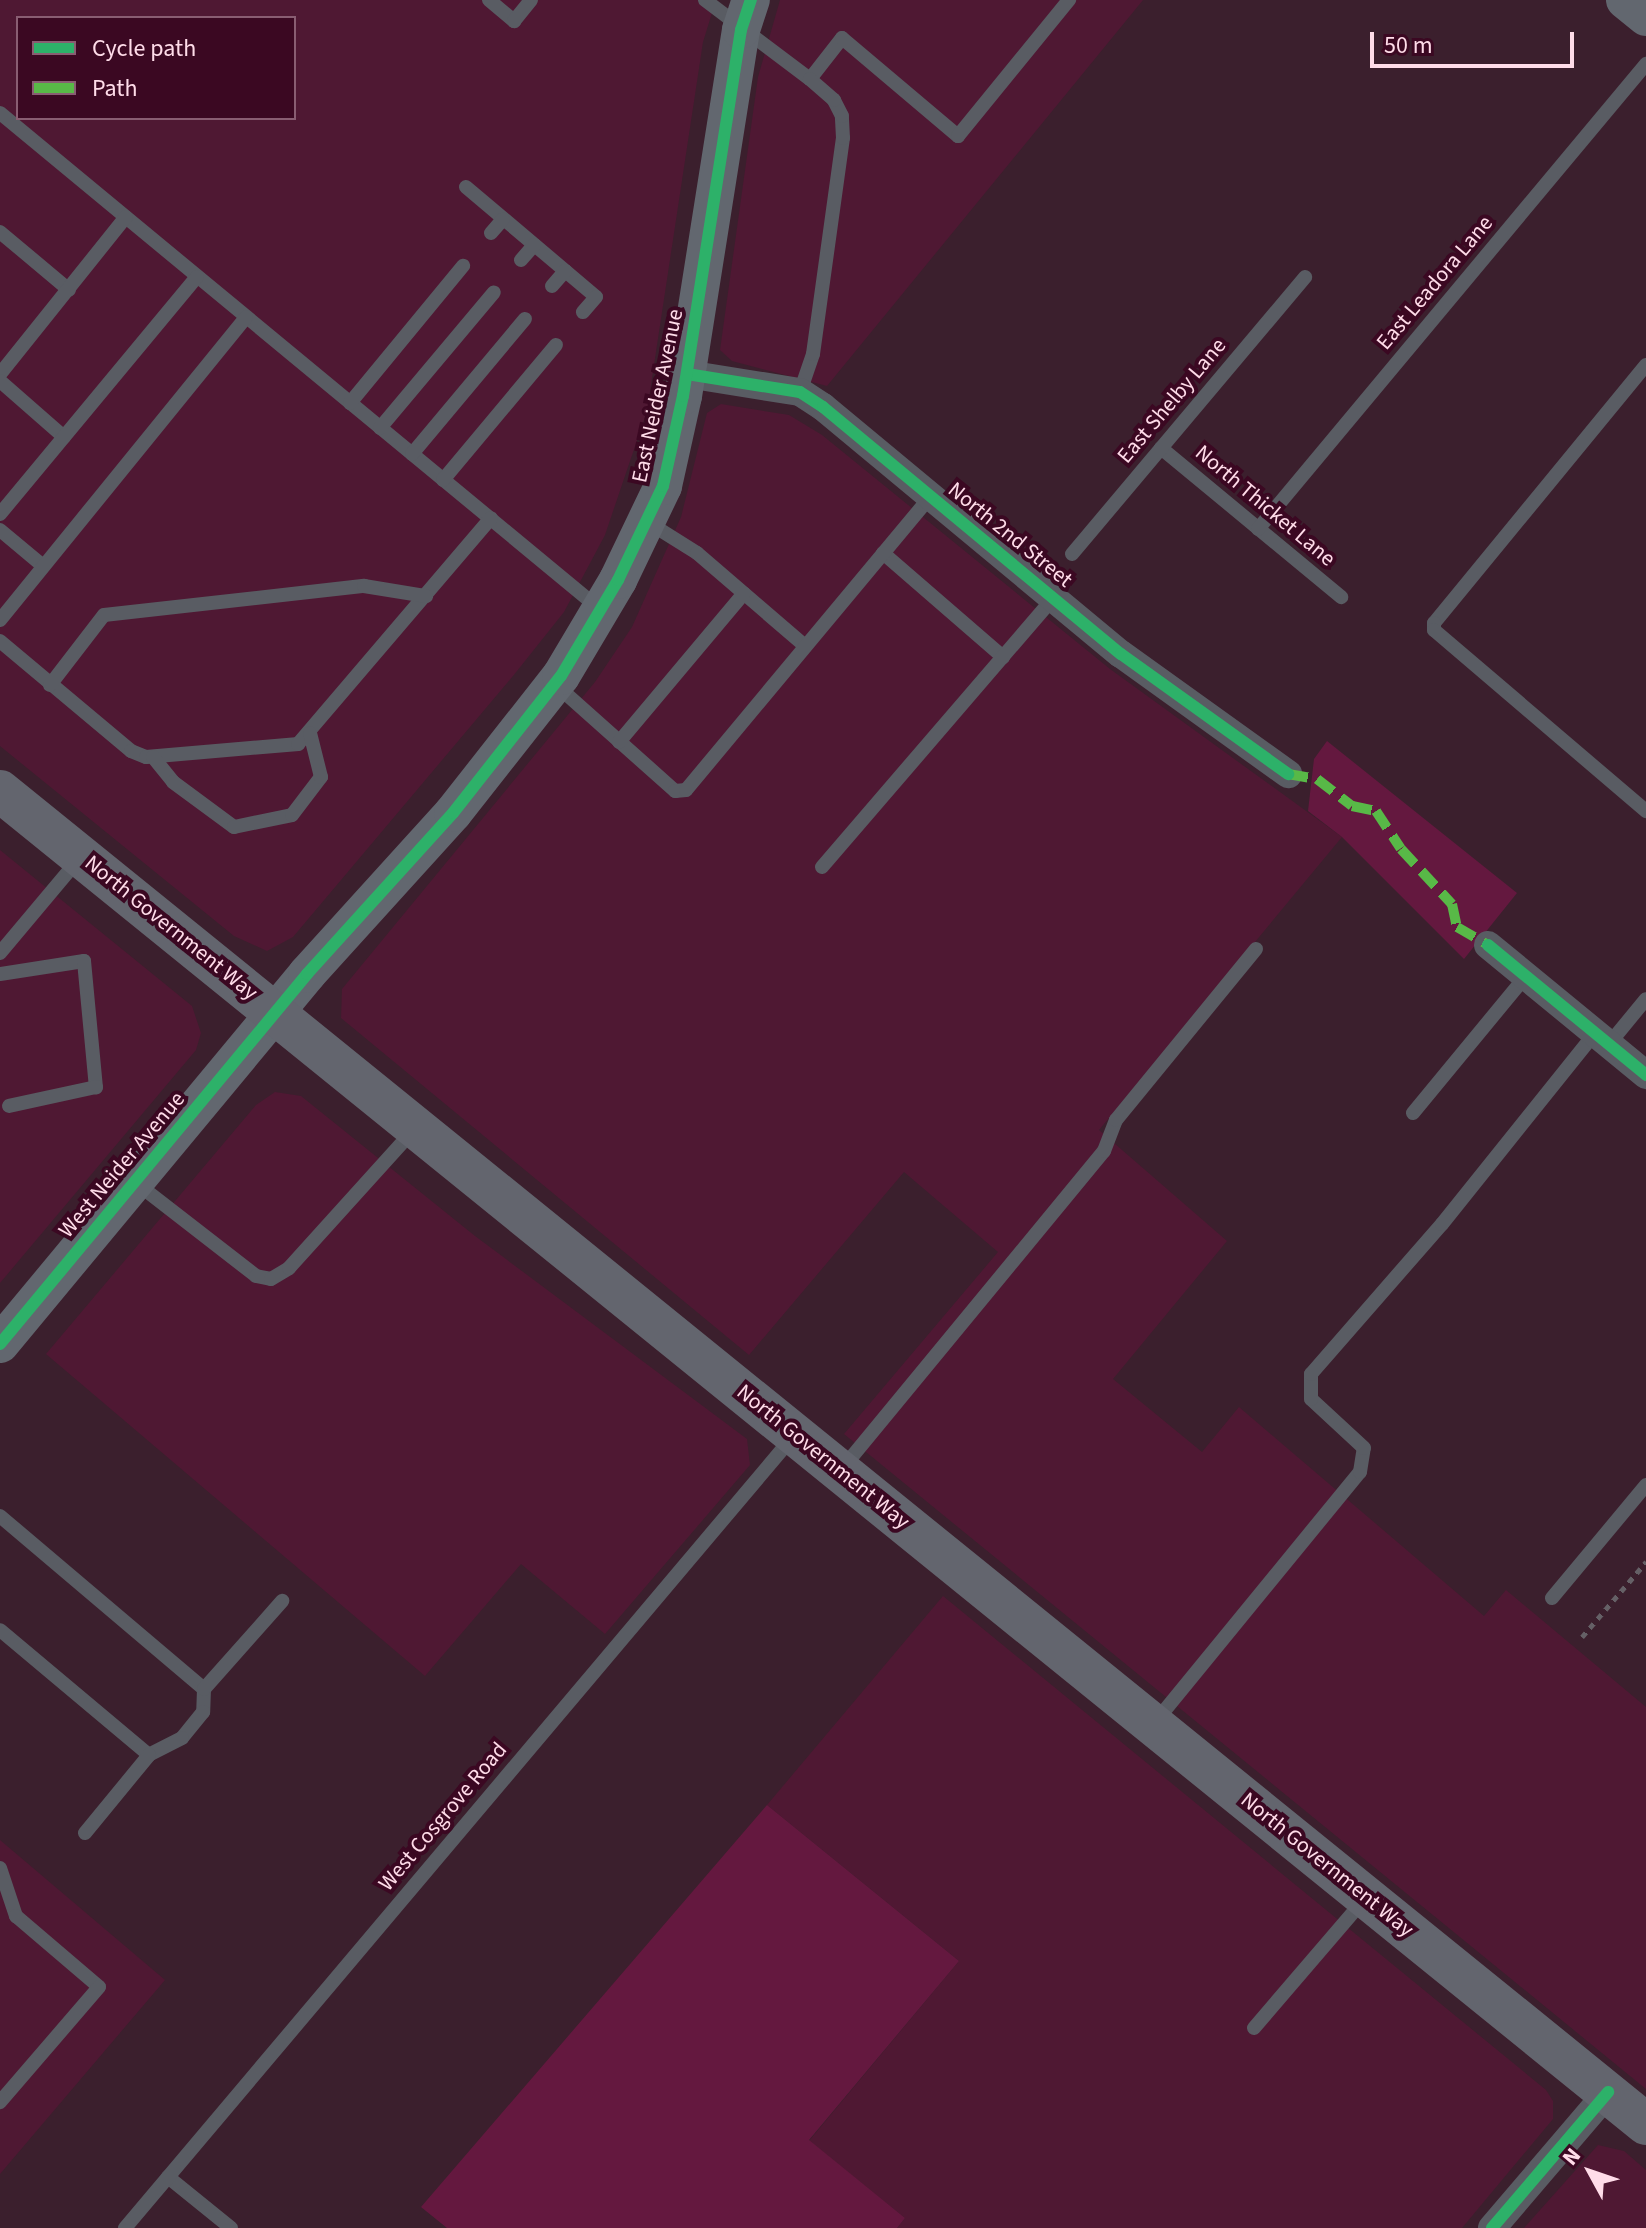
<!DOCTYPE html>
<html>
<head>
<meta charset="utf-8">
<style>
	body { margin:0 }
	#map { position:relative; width:1646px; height:2228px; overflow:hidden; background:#3b1f2d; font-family:"Source Sans 3",sans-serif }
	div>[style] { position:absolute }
	.built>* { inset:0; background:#4f1833 }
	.green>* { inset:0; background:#64183f }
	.path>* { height:5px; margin-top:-2.5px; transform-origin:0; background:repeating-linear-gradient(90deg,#656066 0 6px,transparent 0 12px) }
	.service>* { height:14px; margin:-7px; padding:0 7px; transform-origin:7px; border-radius:7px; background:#595c63 }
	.minor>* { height:28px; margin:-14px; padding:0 14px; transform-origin:14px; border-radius:14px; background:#595c63 }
	.secondary>* { height:38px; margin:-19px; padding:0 19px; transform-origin:19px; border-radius:19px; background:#62676f }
	.primary>* { height:42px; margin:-21px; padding:0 21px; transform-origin:21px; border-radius:21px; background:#63656e }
	.quiet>* { height:10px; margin-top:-5px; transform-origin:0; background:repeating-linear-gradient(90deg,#58b947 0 20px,transparent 0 30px) }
	.cycleway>* { height:12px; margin:-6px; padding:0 6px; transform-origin:6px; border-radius:6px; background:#2db169 }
	span { translate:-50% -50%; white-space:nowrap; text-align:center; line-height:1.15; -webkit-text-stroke:8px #3b0822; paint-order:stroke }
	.street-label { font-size:22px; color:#ffdce9 }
	.legend { position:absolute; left:16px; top:16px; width:280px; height:104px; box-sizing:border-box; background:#3b0822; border:2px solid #895d72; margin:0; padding:10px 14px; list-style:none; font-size:24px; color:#ffdce9 }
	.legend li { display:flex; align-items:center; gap:16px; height:40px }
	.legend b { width:40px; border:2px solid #895d72 }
	.north { position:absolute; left:1550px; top:2132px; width:80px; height:80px; -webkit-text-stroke:6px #3b0822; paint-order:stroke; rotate:310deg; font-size:22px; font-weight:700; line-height:32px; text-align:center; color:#ffdce9 }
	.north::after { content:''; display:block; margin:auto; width:28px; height:36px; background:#ffdce9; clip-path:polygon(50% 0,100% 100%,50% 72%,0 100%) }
	.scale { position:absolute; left:1370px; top:32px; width:204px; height:36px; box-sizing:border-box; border:4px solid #ffdce9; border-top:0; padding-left:10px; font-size:24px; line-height:28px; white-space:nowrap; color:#ffdce9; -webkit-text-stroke:6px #3b0822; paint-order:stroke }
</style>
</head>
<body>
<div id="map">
	<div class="built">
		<i style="clip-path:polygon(evenodd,0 0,716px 0,703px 42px,647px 411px,605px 535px,564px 612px,513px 676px,293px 937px,267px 951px,234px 936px,0 746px,0 0,18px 18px,294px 18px,294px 118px,18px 118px,18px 18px)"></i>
		<i style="clip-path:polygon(780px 0,1143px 0,827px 386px,732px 361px,720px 350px,758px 77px)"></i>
		<i style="clip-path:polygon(721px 404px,789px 415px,822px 435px,1110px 669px,1342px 837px,1099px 1130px,1227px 1241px,1113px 1379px,1202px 1452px,1239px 1407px,1484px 1616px,1506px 1590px,1646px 1707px,1646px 2089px,844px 1434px,998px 1252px,904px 1172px,749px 1355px,341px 1018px,342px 989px,595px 682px,632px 627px,681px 517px,707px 413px)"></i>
		<i style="clip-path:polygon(0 850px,192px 1006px,201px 1033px,196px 1050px,0 1283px)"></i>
		<i style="clip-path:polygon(275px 1092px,301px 1096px,475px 1236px,747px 1439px,750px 1465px,605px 1634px,521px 1564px,425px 1676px,46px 1354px,256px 1105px)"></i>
		<i style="clip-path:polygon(943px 1596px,1546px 2090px,1553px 2101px,1553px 2119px,1462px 2228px,897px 2228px,905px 2218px,809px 2141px,959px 1961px,767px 1805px)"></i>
		<i style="clip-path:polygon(0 1840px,165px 1980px,0 2174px)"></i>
		<i style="clip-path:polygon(1598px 2145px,1624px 2151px,1646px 2170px,1646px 2228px,1524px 2228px)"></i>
	</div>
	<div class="green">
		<i style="clip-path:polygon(1327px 741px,1517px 893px,1464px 959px,1342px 837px,1308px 811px,1314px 759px)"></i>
		<i style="clip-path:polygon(767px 1805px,959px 1961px,809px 2140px,905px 2218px,897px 2228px,447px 2228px,421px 2207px)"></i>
	</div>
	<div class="path">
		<i style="left:1582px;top:1637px;width:99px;rotate:-49.5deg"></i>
	</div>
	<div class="service">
		<i style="left:489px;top:0;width:33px;rotate:40deg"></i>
		<i style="left:514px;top:21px;width:27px;rotate:-51deg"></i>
		<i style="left:705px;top:0;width:131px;rotate:37deg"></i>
		<i style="left:810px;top:79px;width:52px;rotate:-52deg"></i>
		<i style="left:842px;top:38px;width:152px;rotate:40.2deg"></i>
		<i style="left:958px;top:136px;width:176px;rotate:-50.8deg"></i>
		<i style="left:0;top:113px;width:780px;rotate:39.59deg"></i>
		<i style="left:466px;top:187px;width:170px;rotate:40.2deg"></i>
		<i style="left:596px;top:297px;width:20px;rotate:131deg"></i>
		<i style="left:0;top:232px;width:90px;rotate:40deg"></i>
		<i style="left:491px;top:233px;width:18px;rotate:-49deg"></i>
		<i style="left:521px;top:260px;width:20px;rotate:-49deg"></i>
		<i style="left:552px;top:286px;width:20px;rotate:-49deg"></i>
		<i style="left:1646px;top:365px;width:334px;rotate:129.4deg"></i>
		<i style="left:1434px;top:623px;width:7px;rotate:90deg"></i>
		<i style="left:1434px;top:630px;width:279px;rotate:40.5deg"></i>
		<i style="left:0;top:374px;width:201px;rotate:-51.3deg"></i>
		<i style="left:0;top:381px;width:85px;rotate:41.2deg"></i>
		<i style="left:800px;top:392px;width:40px;rotate:-71.1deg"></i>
		<i style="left:813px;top:354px;width:218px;rotate:-82.1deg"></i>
		<i style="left:843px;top:138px;width:22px;rotate:-93deg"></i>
		<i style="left:842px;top:116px;width:18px;rotate:-117deg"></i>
		<i style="left:834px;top:100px;width:32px;rotate:-139deg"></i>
		<i style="left:350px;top:403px;width:178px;rotate:-50.5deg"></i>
		<i style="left:380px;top:428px;width:177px;rotate:-50deg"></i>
		<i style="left:1161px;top:448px;width:234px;rotate:39.6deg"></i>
		<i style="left:412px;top:454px;width:176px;rotate:-50.1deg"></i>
		<i style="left:443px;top:480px;width:176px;rotate:-50.1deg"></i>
		<i style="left:0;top:514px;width:308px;rotate:-50.3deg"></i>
		<i style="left:646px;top:521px;width:60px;rotate:32.1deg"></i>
		<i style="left:697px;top:553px;width:143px;rotate:40.7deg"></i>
		<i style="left:1258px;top:529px;width:606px;rotate:-50.16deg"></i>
		<i style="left:0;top:530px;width:56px;rotate:39.9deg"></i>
		<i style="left:883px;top:553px;width:159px;rotate:40.9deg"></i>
		<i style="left:1072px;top:554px;width:362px;rotate:-49.9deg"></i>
		<i style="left:0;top:620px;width:390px;rotate:-50.9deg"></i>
		<i style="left:0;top:641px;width:171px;rotate:40deg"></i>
		<i style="left:131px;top:751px;width:16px;rotate:22deg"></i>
		<i style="left:146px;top:757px;width:153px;rotate:-4.9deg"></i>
		<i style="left:298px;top:744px;width:297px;rotate:-49.5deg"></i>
		<i style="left:555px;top:684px;width:161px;rotate:41.7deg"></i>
		<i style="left:675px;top:791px;width:11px;rotate:-5deg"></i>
		<i style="left:686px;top:790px;width:383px;rotate:-50.2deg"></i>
		<i style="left:50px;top:685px;width:88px;rotate:-52.4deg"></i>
		<i style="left:104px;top:615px;width:262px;rotate:-6.4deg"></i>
		<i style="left:364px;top:586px;width:63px;rotate:9.2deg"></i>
		<i style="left:619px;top:742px;width:194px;rotate:-50deg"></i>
		<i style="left:153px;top:757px;width:32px;rotate:51deg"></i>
		<i style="left:173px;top:782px;width:76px;rotate:36.4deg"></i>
		<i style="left:234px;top:827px;width:59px;rotate:-11.7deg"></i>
		<i style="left:292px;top:815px;width:48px;rotate:-52.7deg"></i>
		<i style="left:321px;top:777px;width:45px;rotate:-104deg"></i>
		<i style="left:822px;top:867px;width:356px;rotate:-49.3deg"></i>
		<i style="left:0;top:953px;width:123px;rotate:-50deg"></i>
		<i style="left:0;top:974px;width:85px;rotate:-8.8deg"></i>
		<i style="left:84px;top:961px;width:127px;rotate:84.6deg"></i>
		<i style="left:96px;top:1087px;width:89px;rotate:167.7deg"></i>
		<i style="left:1609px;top:1044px;width:58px;rotate:-50.6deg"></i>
		<i style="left:1413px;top:1113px;width:178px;rotate:-50.5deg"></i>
		<i style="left:135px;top:1182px;width:153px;rotate:37.8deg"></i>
		<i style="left:256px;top:1276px;width:15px;rotate:11deg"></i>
		<i style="left:271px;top:1279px;width:21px;rotate:-31deg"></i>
		<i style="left:289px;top:1268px;width:185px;rotate:-47.9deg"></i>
		<i style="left:841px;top:1470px;width:413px;rotate:-50.5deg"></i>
		<i style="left:1104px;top:1151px;width:33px;rotate:-69deg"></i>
		<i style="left:1116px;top:1120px;width:221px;rotate:-50.7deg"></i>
		<i style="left:0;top:1516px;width:267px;rotate:40.3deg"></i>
		<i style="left:204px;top:1689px;width:23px;rotate:92deg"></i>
		<i style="left:203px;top:1712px;width:33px;rotate:129deg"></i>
		<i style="left:182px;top:1738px;width:37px;rotate:153deg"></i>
		<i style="left:149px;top:1755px;width:194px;rotate:-140deg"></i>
		<i style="left:1552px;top:1598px;width:147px;rotate:-50.2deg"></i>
		<i style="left:204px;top:1689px;width:118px;rotate:-48.4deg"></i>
		<i style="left:1156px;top:1721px;width:322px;rotate:-50.7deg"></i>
		<i style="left:1360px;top:1472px;width:24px;rotate:-81deg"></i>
		<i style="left:1364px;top:1448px;width:72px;rotate:-137.2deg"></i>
		<i style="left:1311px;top:1399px;width:25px;rotate:-90deg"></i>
		<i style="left:1311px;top:1374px;width:199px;rotate:-48.9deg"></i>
		<i style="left:1442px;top:1224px;width:245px;rotate:-51.3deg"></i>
		<i style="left:85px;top:1833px;width:101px;rotate:-50.6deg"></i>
		<i style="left:0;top:1868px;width:51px;rotate:71.6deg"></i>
		<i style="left:16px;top:1916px;width:109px;rotate:40.5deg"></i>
		<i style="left:99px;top:1987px;width:152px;rotate:130.7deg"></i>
		<i style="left:1254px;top:2028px;width:167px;rotate:-49.4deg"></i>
		<i style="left:168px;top:2177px;width:81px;rotate:39deg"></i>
		<i style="left:125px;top:2228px;width:1034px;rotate:-49.83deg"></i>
	</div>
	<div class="minor">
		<i style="left:687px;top:374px;width:114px;rotate:9.1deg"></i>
		<i style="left:800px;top:392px;width:27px;rotate:33deg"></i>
		<i style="left:823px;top:407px;width:387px;rotate:39.7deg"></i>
		<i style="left:1121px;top:654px;width:206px;rotate:35.7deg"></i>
		<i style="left:1488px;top:945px;width:205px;rotate:39.4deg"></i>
		<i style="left:1492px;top:2228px;width:179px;rotate:-49.5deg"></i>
	</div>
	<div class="secondary">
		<i style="left:1625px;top:0;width:27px;rotate:39deg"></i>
		<i style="left:0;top:1344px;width:481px;rotate:-50.3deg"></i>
		<i style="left:307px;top:974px;width:217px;rotate:-47.8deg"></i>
		<i style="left:453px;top:813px;width:174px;rotate:-51.8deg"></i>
		<i style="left:561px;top:676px;width:112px;rotate:-59.3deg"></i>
		<i style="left:618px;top:580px;width:104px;rotate:-64.4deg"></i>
		<i style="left:663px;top:486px;width:92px;rotate:-77.5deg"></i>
		<i style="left:683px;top:396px;width:371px;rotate:-81deg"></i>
		<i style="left:741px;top:30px;width:32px;rotate:-72deg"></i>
	</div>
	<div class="primary">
		<i style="left:0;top:791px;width:2118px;rotate:39deg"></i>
	</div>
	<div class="quiet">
		<i style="left:1288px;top:774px;width:29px;rotate:10deg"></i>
		<i style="left:1317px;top:779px;width:44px;rotate:37.6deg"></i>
		<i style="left:1352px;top:806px;width:25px;rotate:12deg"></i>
		<i style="left:1376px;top:811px;width:45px;rotate:56.7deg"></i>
		<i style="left:1401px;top:849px;width:75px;rotate:47.2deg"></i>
		<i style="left:1452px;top:904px;width:24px;rotate:78deg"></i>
		<i style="left:1457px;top:927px;width:36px;rotate:30deg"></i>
	</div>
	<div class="cycleway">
		<i style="left:687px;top:374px;width:114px;rotate:9.1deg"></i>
		<i style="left:800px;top:392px;width:27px;rotate:33deg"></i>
		<i style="left:823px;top:407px;width:387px;rotate:39.7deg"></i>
		<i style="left:1121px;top:654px;width:206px;rotate:35.7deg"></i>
		<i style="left:1488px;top:945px;width:205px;rotate:39.4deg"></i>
		<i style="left:0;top:1344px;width:481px;rotate:-50.3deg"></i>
		<i style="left:307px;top:974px;width:217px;rotate:-47.8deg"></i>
		<i style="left:453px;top:813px;width:174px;rotate:-51.8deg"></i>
		<i style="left:561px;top:676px;width:112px;rotate:-59.3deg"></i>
		<i style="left:618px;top:580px;width:104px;rotate:-64.4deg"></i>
		<i style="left:663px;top:486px;width:92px;rotate:-77.5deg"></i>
		<i style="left:683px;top:396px;width:371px;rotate:-81deg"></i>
		<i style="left:741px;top:30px;width:32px;rotate:-72deg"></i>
		<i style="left:1492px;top:2228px;width:179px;rotate:-49.5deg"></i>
	</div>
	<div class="street-label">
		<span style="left:1435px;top:283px;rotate:-50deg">East Leadora Lane</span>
		<span style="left:658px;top:396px;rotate:-78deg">East Neider Avenue</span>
		<span style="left:1172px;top:401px;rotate:-50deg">East Shelby Lane</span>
		<span style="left:1265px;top:506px;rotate:40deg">North Thicket Lane</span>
		<span style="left:1010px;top:535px;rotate:39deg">North 2nd Street</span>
		<span style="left:171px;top:928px;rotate:39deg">North Government Way</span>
		<span style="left:122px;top:1165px;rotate:-50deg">West Neider Avenue</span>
		<span style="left:823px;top:1457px;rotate:39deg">North Government Way</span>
		<span style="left:443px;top:1817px;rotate:-50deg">West Cosgrove Road</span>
		<span style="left:1327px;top:1865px;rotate:39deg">North Government Way</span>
	</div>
	<ul class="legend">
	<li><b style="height:10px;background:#2db169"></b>Cycle path</li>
	<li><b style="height:10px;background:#58b947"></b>Path</li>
	</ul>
	<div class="north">N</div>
	<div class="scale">50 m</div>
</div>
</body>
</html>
